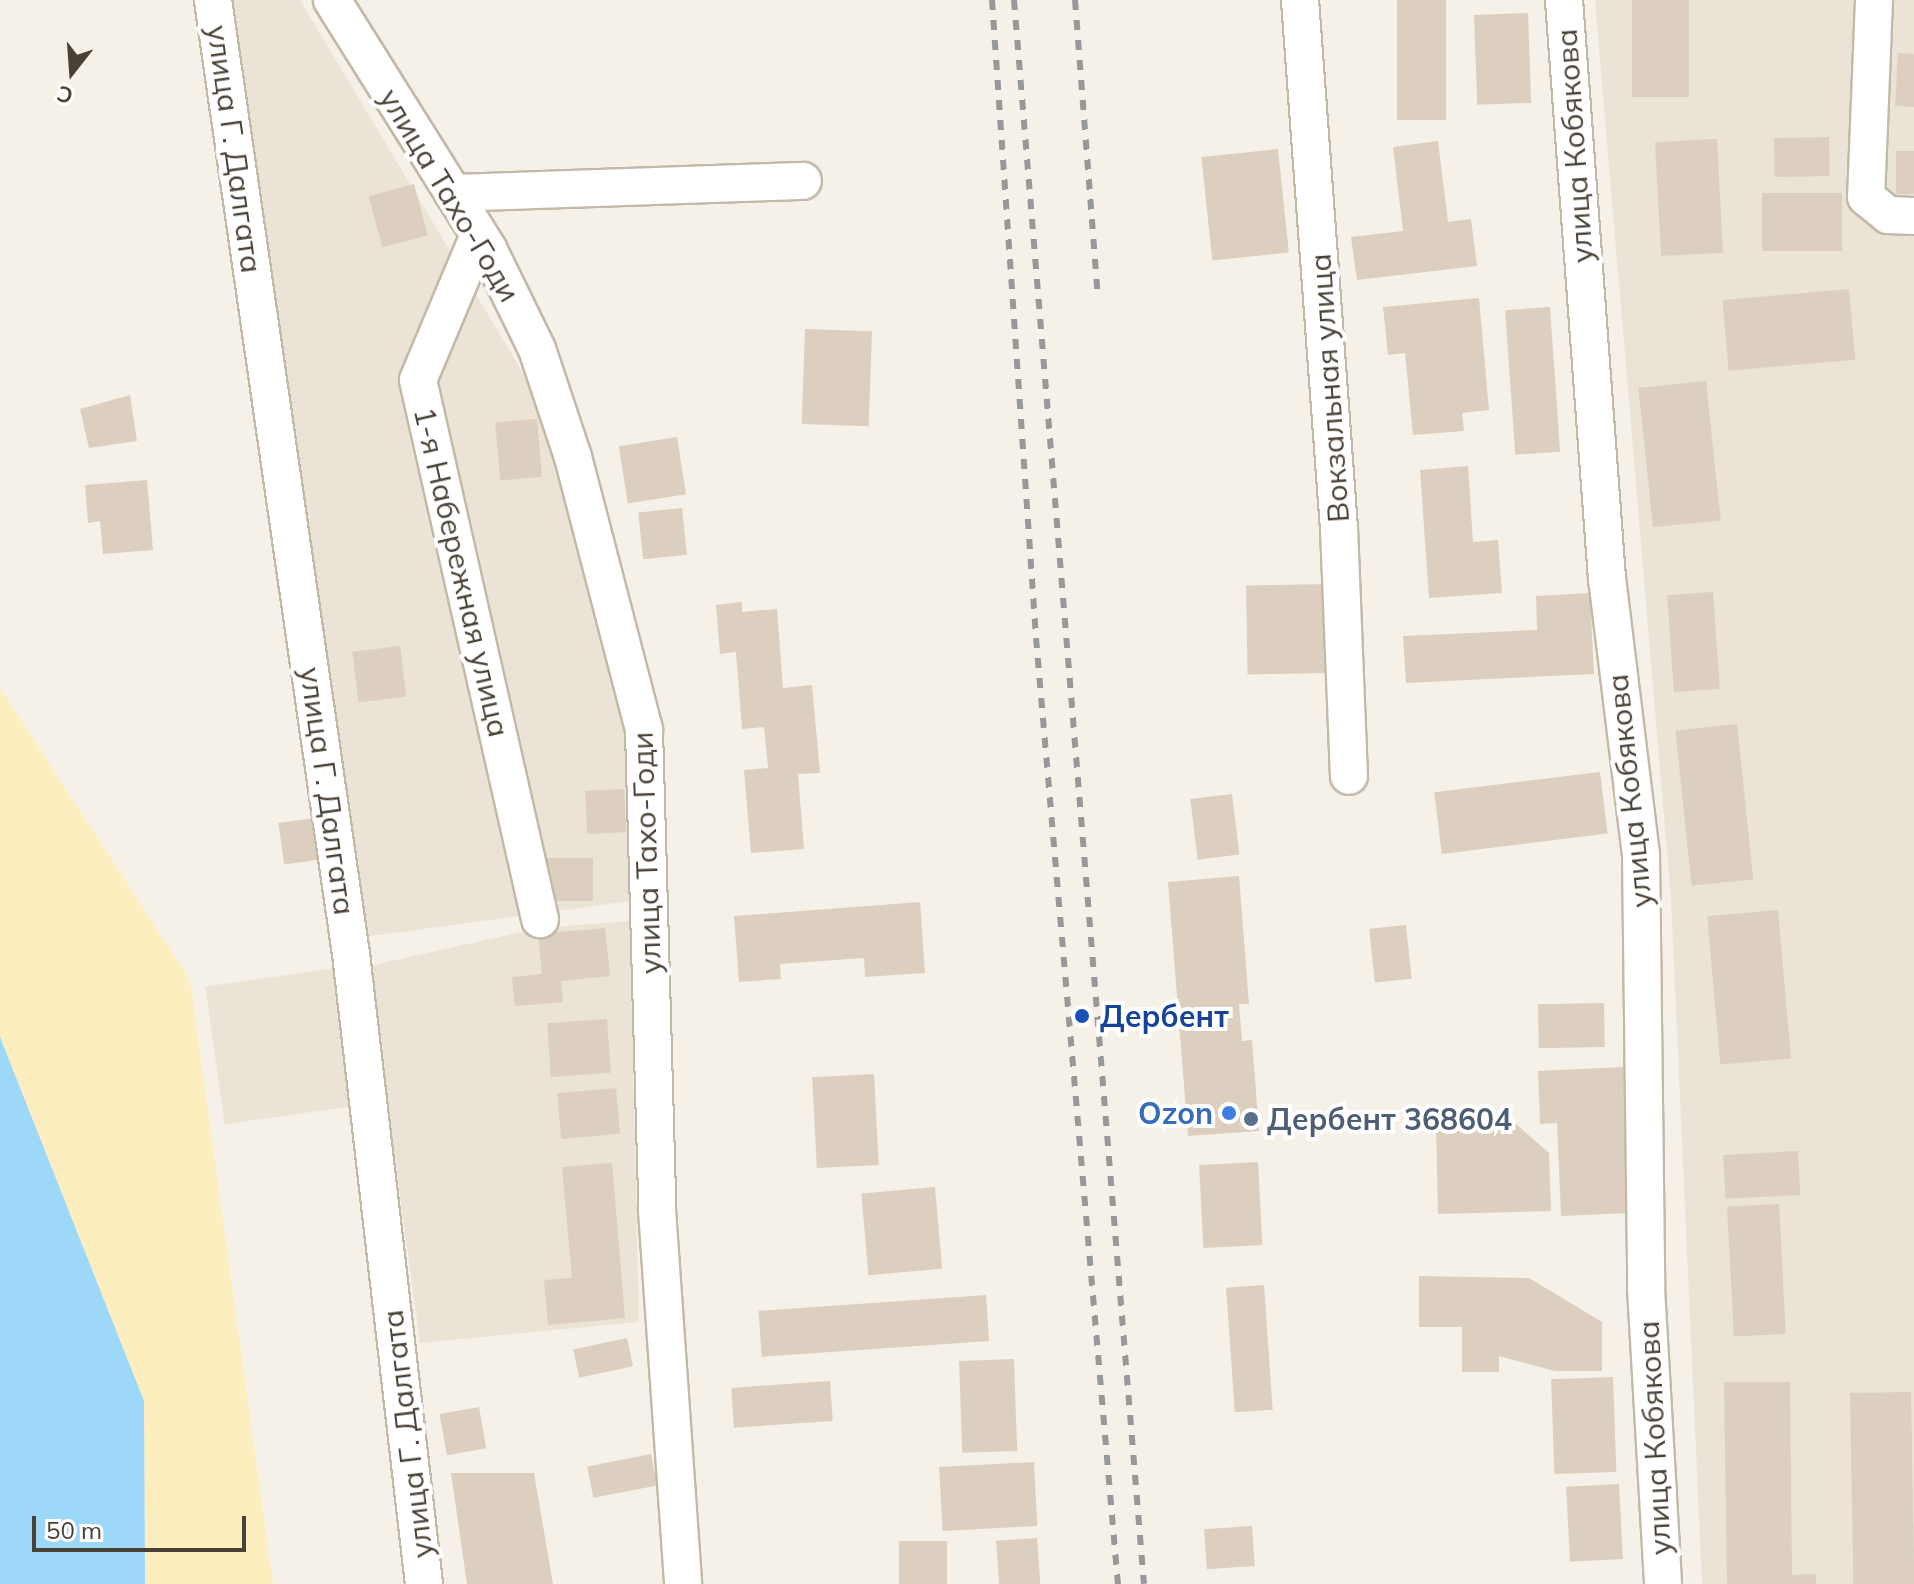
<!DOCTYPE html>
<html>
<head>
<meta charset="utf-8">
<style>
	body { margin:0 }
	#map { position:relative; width:1914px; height:1584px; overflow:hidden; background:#f6f1e8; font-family:Mulish,sans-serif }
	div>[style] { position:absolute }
	.residential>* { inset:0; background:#eae3d6; transform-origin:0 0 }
	.sand>* { inset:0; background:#fdeec0 }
	.water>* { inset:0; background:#9ed8f9 }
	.building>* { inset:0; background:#dccfbf; transform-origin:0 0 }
	.roads { filter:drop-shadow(2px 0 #c3b9a9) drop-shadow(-2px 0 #c3b9a9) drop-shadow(0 2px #c3b9a9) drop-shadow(0 -2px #c3b9a9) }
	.minor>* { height:36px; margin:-18px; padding:0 18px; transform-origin:18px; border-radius:18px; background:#fff }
	.rail>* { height:6px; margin-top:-3px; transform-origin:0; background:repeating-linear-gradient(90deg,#989898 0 10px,transparent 0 20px) }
	.dots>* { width:22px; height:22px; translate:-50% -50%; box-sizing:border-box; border:4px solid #fff; border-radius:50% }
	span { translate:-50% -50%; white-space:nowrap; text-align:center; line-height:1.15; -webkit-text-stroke:8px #fff; paint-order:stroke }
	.street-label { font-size:30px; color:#4a4136 }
	.transit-label { font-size:30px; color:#164399; font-weight:700 }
	.left { translate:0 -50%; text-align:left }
	.shop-label { font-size:30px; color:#366cbe; font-weight:700 }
	.right { translate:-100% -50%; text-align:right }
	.service-label { font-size:30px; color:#4e5e75; font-weight:700 }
	.north { position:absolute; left:32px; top:32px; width:80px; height:80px; -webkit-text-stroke:6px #fff; paint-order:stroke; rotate:197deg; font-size:22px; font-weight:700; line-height:32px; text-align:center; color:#4a4136 }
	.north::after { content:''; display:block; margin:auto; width:28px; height:36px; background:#4a4136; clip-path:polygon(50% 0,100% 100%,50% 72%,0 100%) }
	.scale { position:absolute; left:32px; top:1516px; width:214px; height:36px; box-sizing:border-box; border:4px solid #4a4136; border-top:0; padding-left:10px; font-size:24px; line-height:28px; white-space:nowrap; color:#4a4136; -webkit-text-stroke:6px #fff; paint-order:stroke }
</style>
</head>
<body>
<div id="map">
	<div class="residential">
		<i style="clip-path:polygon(225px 0,300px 0,554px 425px,635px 733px,638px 900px,364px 937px)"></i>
		<i style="clip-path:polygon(1595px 0,1914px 0,1914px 1584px,1702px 1584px,1671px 899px)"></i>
		<i style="clip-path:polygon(630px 921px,639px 1322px,420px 1343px,369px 966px,539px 928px)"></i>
		<i style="left:337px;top:968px;width:139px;height:133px;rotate:82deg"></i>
	</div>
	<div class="sand">
		<i style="clip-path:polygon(0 688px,190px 980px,273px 1584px,145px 1584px,144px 1401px,0 1037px)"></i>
	</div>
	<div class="water">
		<i style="clip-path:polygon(0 1037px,144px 1401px,145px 1584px,0 1584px)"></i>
	</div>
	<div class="building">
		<i style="left:1397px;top:0;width:49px;height:120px"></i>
		<i style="left:1632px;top:0;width:57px;height:97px"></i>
		<i style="left:1528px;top:13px;width:90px;height:54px;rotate:88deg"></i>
		<i style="clip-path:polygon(1898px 53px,1914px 54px,1914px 107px,1895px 106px)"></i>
		<i style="left:1829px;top:137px;width:39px;height:55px;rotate:89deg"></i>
		<i style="left:1717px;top:139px;width:114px;height:62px;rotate:87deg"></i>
		<i style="clip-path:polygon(1438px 141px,1448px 222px,1471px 219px,1477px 266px,1357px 280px,1351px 237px,1403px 231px,1393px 147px)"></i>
		<i style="left:1278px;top:149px;width:104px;height:77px;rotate:84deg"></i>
		<i style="left:1896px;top:151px;width:18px;height:43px"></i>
		<i style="left:414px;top:184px;width:53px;height:47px;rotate:75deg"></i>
		<i style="left:1762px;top:193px;width:80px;height:58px"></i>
		<i style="left:1849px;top:289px;width:71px;height:127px;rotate:85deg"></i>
		<i style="clip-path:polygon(1479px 298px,1489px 410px,1462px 413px,1464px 431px,1413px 435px,1405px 353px,1388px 355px,1383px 307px)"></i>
		<i style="left:1550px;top:307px;width:145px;height:45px;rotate:86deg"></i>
		<i style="left:805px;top:329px;width:67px;height:95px;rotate:2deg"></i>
		<i style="left:1706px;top:381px;width:140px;height:68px;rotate:84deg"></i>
		<i style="clip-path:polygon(130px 395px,137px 441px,89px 448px,80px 409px)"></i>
		<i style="left:537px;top:419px;width:58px;height:42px;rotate:85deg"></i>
		<i style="left:677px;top:437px;width:58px;height:59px;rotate:81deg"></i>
		<i style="clip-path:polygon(1468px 466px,1473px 542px,1498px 540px,1502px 593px,1429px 598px,1420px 470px)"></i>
		<i style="clip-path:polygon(147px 480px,153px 550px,103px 554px,100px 521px,88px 523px,85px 485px)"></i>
		<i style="left:682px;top:508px;width:47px;height:44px;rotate:84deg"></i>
		<i style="left:1328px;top:584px;width:89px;height:82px;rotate:89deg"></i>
		<i style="left:1713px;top:592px;width:97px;height:46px;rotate:86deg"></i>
		<i style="clip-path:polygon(1590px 593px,1594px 674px,1406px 683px,1403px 636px,1537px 630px,1536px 596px)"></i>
		<i style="clip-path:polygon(742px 602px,742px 612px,777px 609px,783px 688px,812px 685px,820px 773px,798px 774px,804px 849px,751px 853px,744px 770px,768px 768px,764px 727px,742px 729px,736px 652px,720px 654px,716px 605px)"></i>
		<i style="left:400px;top:646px;width:51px;height:48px;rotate:83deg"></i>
		<i style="left:1737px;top:724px;width:156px;height:62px;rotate:84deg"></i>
		<i style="left:1600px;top:772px;width:62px;height:167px;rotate:83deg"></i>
		<i style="left:624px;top:789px;width:43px;height:39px;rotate:87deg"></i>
		<i style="left:1232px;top:794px;width:61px;height:42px;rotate:83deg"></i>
		<i style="left:314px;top:818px;width:42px;height:36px;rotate:82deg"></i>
		<i style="left:547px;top:858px;width:46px;height:43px"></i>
		<i style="clip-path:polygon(1239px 876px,1249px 1004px,1239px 1004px,1242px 1041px,1252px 1040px,1259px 1131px,1188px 1136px,1168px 882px)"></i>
		<i style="clip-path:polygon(920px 902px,925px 973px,865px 977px,864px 958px,780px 964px,781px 979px,739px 982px,734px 916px)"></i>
		<i style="left:1778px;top:910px;width:149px;height:71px;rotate:85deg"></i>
		<i style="left:1406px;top:925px;width:54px;height:37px;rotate:84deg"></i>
		<i style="clip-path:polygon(605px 928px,610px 976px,561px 981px,563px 1002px,515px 1006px,512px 977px,542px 974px,538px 934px)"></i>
		<i style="left:1604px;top:1003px;width:44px;height:66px;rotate:89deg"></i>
		<i style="left:607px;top:1019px;width:54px;height:60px;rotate:86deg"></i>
		<i style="clip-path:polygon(1623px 1067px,1630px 1213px,1561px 1216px,1557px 1123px,1540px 1124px,1538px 1071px)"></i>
		<i style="left:874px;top:1074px;width:91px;height:62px;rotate:87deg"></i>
		<i style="left:616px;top:1088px;width:46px;height:59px;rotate:85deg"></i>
		<i style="clip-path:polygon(1516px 1124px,1549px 1153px,1551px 1211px,1438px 1214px,1436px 1126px)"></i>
		<i style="left:1798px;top:1151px;width:44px;height:75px;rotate:87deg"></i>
		<i style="left:1258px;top:1162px;width:83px;height:59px;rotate:87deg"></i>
		<i style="clip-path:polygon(612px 1163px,625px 1318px,548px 1325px,544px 1280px,572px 1278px,562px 1167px)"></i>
		<i style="left:935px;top:1187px;width:82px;height:74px;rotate:85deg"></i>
		<i style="left:1779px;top:1204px;width:130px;height:52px;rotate:87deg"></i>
		<i style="clip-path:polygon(1419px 1276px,1529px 1278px,1602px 1322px,1602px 1371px,1555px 1371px,1499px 1356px,1499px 1372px,1462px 1372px,1462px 1327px,1419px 1327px)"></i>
		<i style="left:1264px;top:1285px;width:125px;height:38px;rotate:86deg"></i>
		<i style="left:986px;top:1295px;width:46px;height:228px;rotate:86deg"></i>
		<i style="left:627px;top:1338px;width:29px;height:55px;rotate:78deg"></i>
		<i style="left:1014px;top:1359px;width:92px;height:55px;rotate:88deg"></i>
		<i style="left:1613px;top:1377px;width:95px;height:62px;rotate:88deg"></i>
		<i style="left:830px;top:1381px;width:40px;height:99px;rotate:86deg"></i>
		<i style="clip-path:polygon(1724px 1382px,1790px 1382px,1792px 1575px,1816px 1574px,1816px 1584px,1727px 1584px)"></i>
		<i style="left:1911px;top:1392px;width:192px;height:61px;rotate:89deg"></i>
		<i style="left:479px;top:1407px;width:42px;height:40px;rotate:80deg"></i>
		<i style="left:651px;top:1454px;width:32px;height:65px;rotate:79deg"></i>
		<i style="left:1034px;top:1462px;width:64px;height:95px;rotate:87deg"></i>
		<i style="clip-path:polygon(451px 1473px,534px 1473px,553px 1584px,467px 1584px)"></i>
		<i style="left:1619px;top:1484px;width:75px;height:53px;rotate:87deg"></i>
		<i style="left:1252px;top:1526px;width:40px;height:48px;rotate:86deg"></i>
		<i style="left:1037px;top:1538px;width:46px;height:41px;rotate:86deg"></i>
		<i style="left:947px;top:1541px;width:43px;height:48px;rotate:90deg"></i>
	</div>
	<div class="roads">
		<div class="minor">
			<i style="left:213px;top:0;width:964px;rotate:81.77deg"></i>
			<i style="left:351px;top:954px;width:634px;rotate:83.39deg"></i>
			<i style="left:332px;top:0;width:294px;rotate:57.9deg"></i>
			<i style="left:488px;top:249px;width:111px;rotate:63.9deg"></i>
			<i style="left:537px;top:349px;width:114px;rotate:71.6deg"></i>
			<i style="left:573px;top:457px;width:282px;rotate:75.4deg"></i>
			<i style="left:644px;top:730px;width:480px;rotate:88.4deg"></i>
			<i style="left:657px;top:1210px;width:375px;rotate:86deg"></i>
			<i style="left:1300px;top:0;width:529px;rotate:85.78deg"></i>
			<i style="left:1339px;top:528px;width:248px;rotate:87.7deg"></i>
			<i style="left:1564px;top:0;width:580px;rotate:85.75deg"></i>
			<i style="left:1607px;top:578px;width:278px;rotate:83deg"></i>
			<i style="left:1641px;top:854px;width:434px;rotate:89.3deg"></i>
			<i style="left:1646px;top:1288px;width:296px;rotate:86.7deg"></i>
			<i style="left:1874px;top:0;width:197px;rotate:92.3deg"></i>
			<i style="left:1866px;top:197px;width:28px;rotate:39deg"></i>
			<i style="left:1888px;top:215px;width:26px;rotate:2deg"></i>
			<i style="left:453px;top:193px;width:350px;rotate:-2deg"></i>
			<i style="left:479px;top:235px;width:157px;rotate:112.8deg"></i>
			<i style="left:418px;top:380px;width:553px;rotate:77.25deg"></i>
		</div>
	</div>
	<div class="rail">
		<i style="left:992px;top:0;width:640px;rotate:86.05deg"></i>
		<i style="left:1036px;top:638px;width:950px;rotate:85.05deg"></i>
		<i style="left:1014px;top:0;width:1589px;rotate:85.31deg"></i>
		<i style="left:1075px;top:0;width:297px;rotate:85.6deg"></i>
	</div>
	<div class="dots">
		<i style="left:1082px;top:1016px;background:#1a4fb4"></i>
		<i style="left:1229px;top:1113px;background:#3f7fe0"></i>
		<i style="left:1251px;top:1119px;background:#5c6f8a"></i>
	</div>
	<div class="street-label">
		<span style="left:1574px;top:146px;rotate:-94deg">улица Кобякова</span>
		<span style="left:235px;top:149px;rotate:82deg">улица Г. Далгата</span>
		<span style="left:450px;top:195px;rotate:59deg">улица Тахо-Годи</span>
		<span style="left:1329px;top:388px;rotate:-94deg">Вокзальная улица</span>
		<span style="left:462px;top:572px;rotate:77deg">1-я Набережная улица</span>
		<span style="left:328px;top:791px;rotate:82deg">улица Г. Далгата</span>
		<span style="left:1629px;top:791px;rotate:-96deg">улица Кобякова</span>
		<span style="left:646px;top:853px;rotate:-92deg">улица Тахо-Годи</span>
		<span style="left:407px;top:1434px;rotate:-97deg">улица Г. Далгата</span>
		<span style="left:1654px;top:1438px;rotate:-93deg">улица Кобякова</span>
	</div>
	<div class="transit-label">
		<span class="left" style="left:1100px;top:1016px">Дербент</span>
	</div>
	<div class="shop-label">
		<span class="right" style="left:1213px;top:1113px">Ozon</span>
	</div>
	<div class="service-label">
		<span class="left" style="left:1267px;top:1119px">Дербент 368604</span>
	</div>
	<div class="north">С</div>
	<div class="scale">50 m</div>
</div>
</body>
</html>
